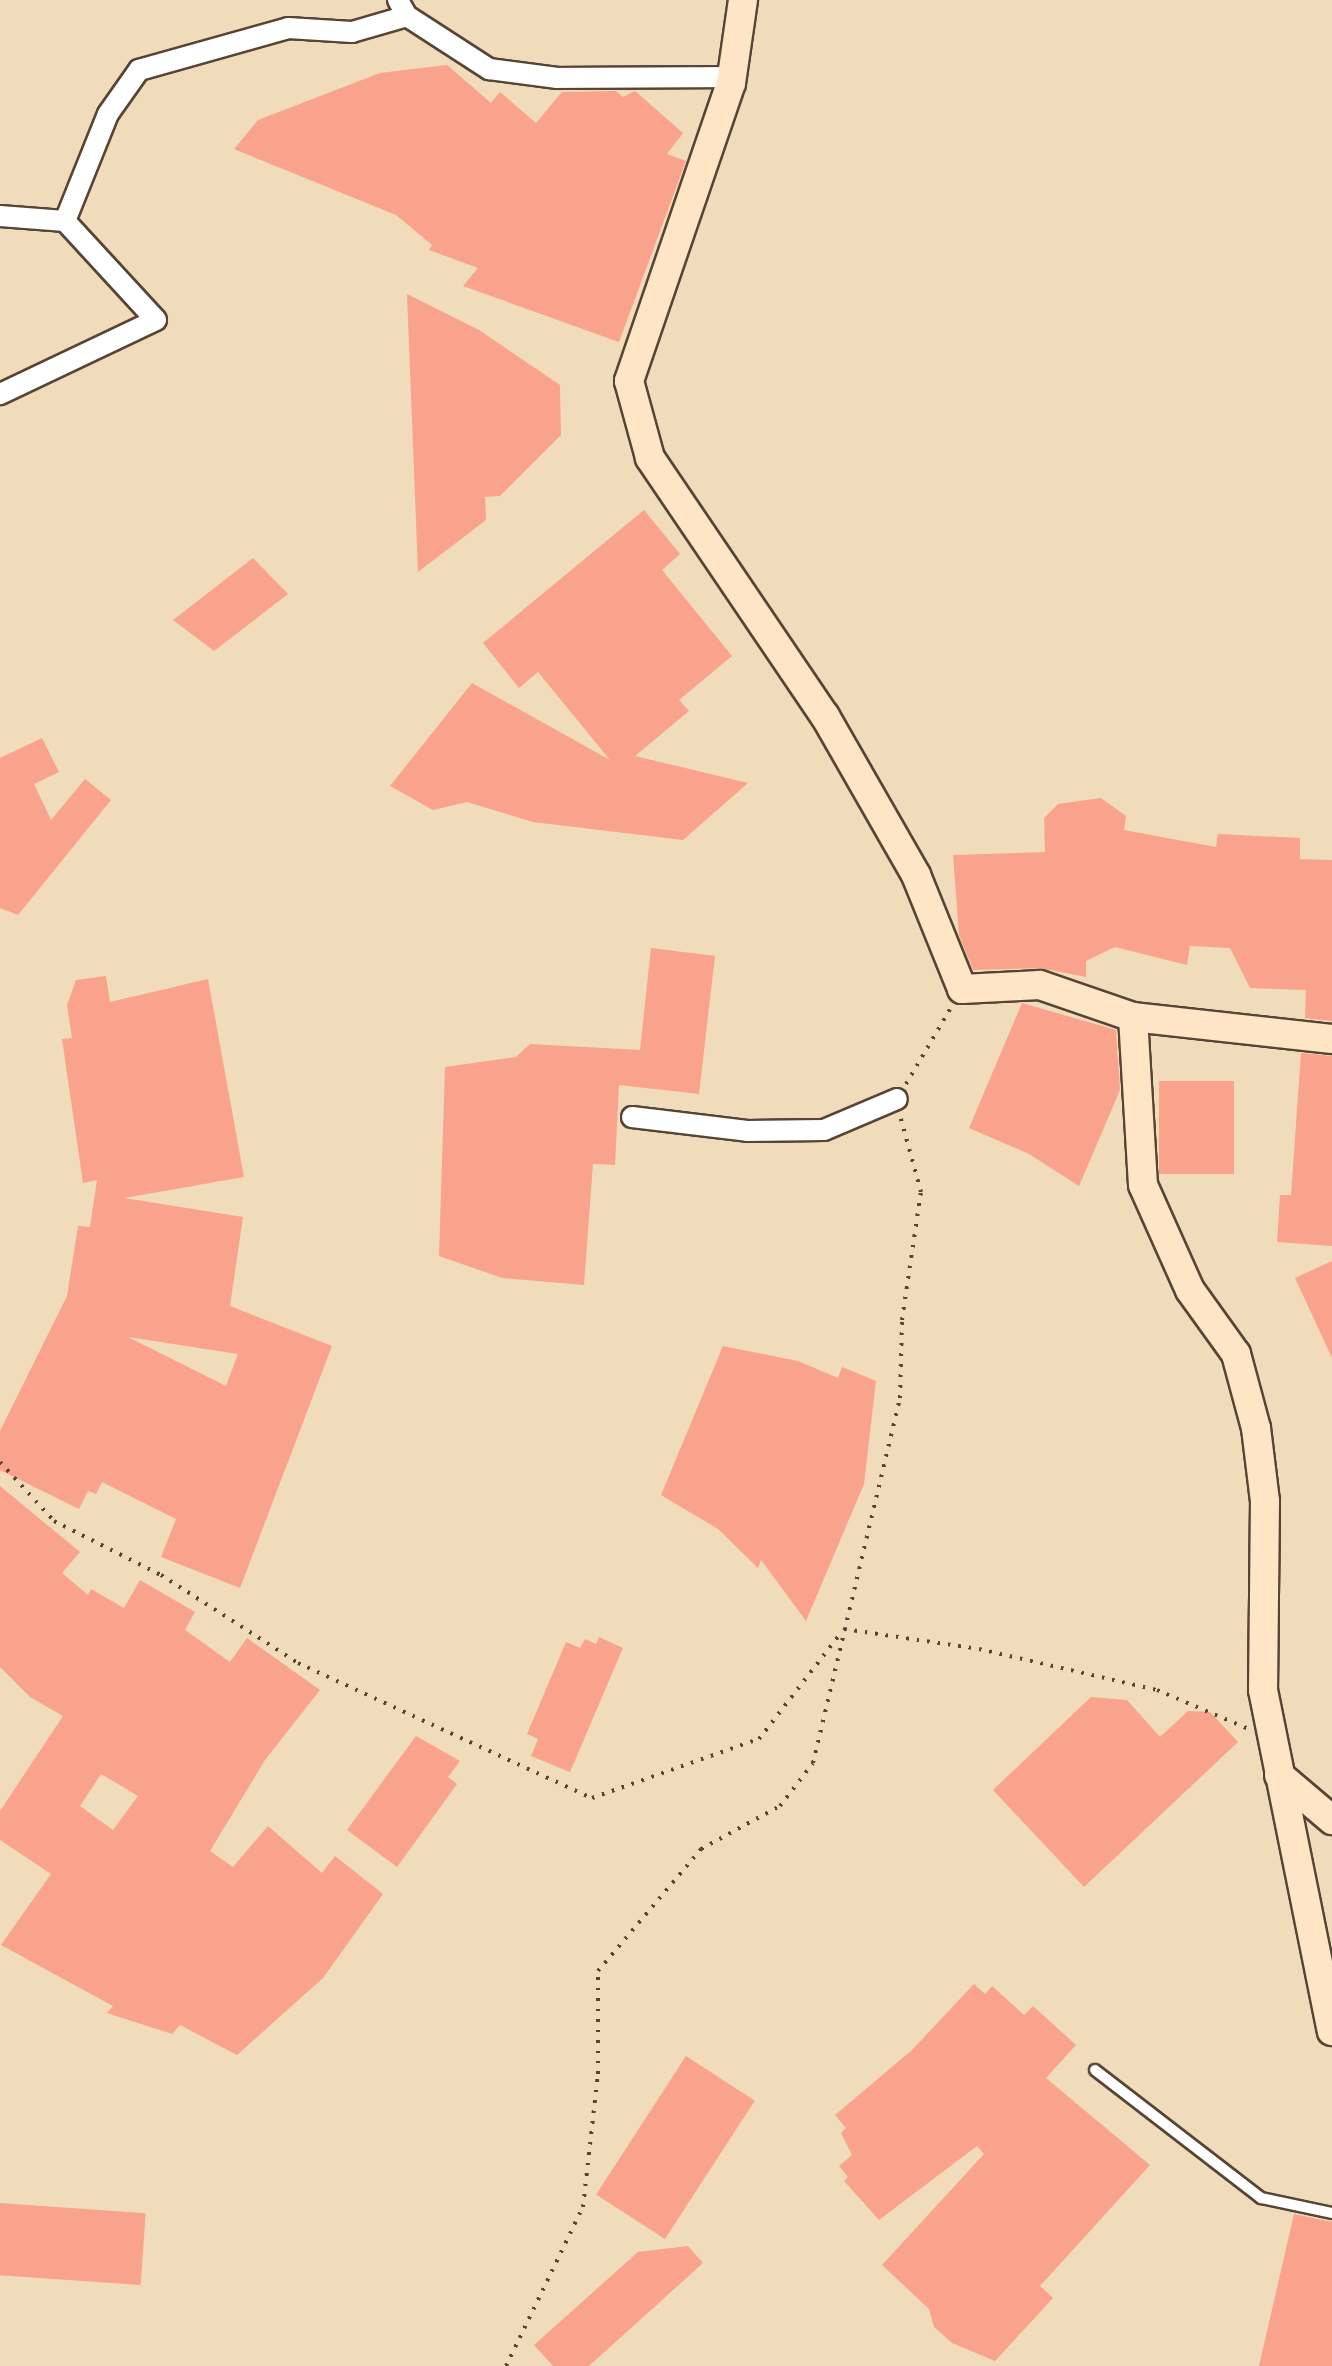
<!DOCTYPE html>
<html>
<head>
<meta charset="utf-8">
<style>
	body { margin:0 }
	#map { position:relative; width:1332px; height:2366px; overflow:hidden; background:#f0dbba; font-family:"Patrick Hand",sans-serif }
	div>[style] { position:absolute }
	.building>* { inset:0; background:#faa38c; transform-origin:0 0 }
	.path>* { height:4px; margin-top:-2px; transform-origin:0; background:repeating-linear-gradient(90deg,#564535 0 2.5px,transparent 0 10.5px) }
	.roads { filter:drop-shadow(2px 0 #564535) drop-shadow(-2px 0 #564535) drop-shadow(0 2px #564535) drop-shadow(0 -2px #564535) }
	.lane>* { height:10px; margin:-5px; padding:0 5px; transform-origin:5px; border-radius:5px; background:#fff }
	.street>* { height:20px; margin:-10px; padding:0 10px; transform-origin:10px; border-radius:10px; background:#fff }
	.secondary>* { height:28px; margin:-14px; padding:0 14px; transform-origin:14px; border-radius:14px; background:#fde5c5 }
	span { translate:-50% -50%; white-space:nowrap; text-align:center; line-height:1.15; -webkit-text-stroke:8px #fdfcf7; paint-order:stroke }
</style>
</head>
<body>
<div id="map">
	<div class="building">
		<i style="clip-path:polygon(447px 65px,491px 103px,500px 92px,536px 123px,562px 92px,616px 91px,623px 97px,635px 91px,683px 133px,667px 154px,686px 161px,619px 342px,463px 286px,478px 268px,429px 250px,432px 245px,396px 215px,234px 149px,258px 120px,380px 73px)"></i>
		<i style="clip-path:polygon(407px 294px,479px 330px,560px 385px,561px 435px,500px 496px,485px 497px,486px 520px,418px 572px)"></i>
		<i style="clip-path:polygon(644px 510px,680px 554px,662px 570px,732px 656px,679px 700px,689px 711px,635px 756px,748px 783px,683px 840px,533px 822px,467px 802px,433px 810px,390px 786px,472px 683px,610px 760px,538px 672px,519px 688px,483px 643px)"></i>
		<i style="clip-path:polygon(253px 558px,288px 594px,214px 651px,173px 620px)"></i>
		<i style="clip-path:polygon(42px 738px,59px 772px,34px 784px,51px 820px,85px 779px,111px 800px,18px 915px,0 908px,0 758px)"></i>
		<i style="clip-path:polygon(1101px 798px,1126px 816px,1124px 830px,1216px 847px,1218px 834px,1300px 838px,1300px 859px,1332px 860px,1332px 1021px,1305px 1018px,1306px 990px,1250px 988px,1230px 948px,1190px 946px,1187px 965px,1115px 947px,1086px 961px,1086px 977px,1040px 968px,973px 970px,959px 935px,953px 855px,1045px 852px,1044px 818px,1058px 804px)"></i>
		<i style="clip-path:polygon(651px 948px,715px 956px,699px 1094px,619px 1085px,615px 1165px,593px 1164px,584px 1285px,502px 1278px,439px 1256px,445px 1067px,516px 1057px,530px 1044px,640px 1050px)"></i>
		<i style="clip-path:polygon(evenodd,106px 976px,110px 1002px,208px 979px,244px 1177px,124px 1198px,243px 1217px,230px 1306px,332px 1346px,240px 1588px,161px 1557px,176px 1519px,102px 1482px,96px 1494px,88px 1491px,79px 1509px,0 1470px,0 1431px,67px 1296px,78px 1226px,90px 1227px,97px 1180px,83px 1183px,62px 1039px,72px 1038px,67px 1005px,76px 980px,106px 976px,128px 1337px,238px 1354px,226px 1386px,128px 1337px)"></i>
		<i style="clip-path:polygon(1022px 1003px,1116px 1030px,1120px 1090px,1079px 1186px,1029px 1154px,969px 1128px)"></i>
		<i style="clip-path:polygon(1301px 1053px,1332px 1056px,1332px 1246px,1277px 1242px,1280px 1195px,1291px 1195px)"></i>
		<i style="left:1159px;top:1081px;width:75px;height:93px"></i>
		<i style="clip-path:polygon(1332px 1261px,1332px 1358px,1295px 1278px)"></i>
		<i style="clip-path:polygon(723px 1346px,798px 1361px,838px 1378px,842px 1367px,876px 1381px,864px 1484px,806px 1621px,761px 1560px,758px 1568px,718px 1529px,661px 1495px)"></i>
		<i style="clip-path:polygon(evenodd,0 1486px,80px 1552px,62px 1573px,88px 1595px,91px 1589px,124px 1608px,140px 1580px,195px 1612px,185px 1630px,230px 1662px,247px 1638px,320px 1690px,265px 1760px,210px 1851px,233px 1867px,268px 1826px,322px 1873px,335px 1856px,383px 1894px,323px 1978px,237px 2055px,180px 2025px,172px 2034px,107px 2013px,113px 2006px,1px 1945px,51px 1874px,0 1840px,0 1811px,63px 1716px,30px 1697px,0 1667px,0 1486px,101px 1774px,138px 1796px,113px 1830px,80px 1806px,101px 1774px)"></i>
		<i style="clip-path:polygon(599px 1637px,623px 1648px,570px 1772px,531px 1756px,538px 1739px,527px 1734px,566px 1642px,580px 1648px,585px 1639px,596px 1644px)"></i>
		<i style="clip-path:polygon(1091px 1697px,1127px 1700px,1160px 1737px,1188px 1711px,1210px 1712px,1238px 1742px,1084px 1887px,993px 1790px)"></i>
		<i style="clip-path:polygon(416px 1736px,460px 1761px,448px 1777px,457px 1784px,397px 1867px,347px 1830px)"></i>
		<i style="clip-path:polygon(974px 1984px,985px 1994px,992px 1986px,1024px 2015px,1033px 2006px,1076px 2045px,1046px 2078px,1150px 2165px,1040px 2286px,1053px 2298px,995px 2361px,952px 2343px,934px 2327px,929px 2309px,882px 2265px,984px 2154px,977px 2146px,879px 2220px,844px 2181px,848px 2177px,839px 2166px,852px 2155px,841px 2133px,846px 2128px,835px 2115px,912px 2050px)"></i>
		<i style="left:686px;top:2056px;width:82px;height:165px;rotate:33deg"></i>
		<i style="left:0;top:2203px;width:146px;height:72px;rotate:4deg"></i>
		<i style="clip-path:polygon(1294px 2214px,1332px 2222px,1332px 2366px,1259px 2366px)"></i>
		<i style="clip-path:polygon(688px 2246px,703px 2263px,589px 2366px,553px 2366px,534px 2345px,638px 2252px)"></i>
	</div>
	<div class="path">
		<i style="left:906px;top:1084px;width:91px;rotate:-59.5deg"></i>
		<i style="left:0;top:1462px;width:80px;rotate:47.5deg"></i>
		<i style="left:54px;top:1521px;width:120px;rotate:26.8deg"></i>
		<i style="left:161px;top:1575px;width:163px;rotate:32.7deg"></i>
		<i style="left:298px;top:1663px;width:324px;rotate:24.7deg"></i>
		<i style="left:592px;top:1798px;width:177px;rotate:-19.5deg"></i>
		<i style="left:759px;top:1739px;width:134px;rotate:-52.3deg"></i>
		<i style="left:844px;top:1629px;width:136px;rotate:8.4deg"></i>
		<i style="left:979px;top:1649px;width:183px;rotate:13deg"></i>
		<i style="left:1157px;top:1690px;width:100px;rotate:23deg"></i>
		<i style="left:506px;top:2366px;width:177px;rotate:-64.2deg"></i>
		<i style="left:583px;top:2207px;width:134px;rotate:-83.6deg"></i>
		<i style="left:598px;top:2074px;width:103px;rotate:-90deg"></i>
		<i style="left:598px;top:1971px;width:160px;rotate:-49.8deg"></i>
		<i style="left:701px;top:1849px;width:90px;rotate:-28.6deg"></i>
		<i style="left:780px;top:1806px;width:54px;rotate:-52.5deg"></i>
		<i style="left:813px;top:1763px;width:375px;rotate:-76.6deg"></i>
		<i style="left:900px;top:1398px;width:78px;rotate:-88.5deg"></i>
		<i style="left:902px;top:1320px;width:129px;rotate:-81.6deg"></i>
		<i style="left:921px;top:1192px;width:79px;rotate:-105.4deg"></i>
	</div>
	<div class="roads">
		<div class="lane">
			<i style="left:1095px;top:2070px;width:210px;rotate:37.6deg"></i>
			<i style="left:1261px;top:2198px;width:73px;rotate:11.9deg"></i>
		</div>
		<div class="street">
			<i style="left:398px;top:0;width:18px;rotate:61deg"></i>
			<i style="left:407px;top:16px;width:98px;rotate:32.9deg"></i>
			<i style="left:489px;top:69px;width:69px;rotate:7.5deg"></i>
			<i style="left:557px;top:78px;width:175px;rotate:-0.3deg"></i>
			<i style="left:0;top:216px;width:65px;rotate:4.4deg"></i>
			<i style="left:65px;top:221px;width:134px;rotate:47.4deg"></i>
			<i style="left:156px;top:320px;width:173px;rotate:154.6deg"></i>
			<i style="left:65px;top:221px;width:115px;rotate:-68.1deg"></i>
			<i style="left:108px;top:114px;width:54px;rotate:-54.8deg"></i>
			<i style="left:139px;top:70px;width:155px;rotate:-15.7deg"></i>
			<i style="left:288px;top:28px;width:64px;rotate:3.6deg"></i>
			<i style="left:352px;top:32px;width:57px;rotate:-16.2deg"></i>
			<i style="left:632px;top:1117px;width:116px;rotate:6.9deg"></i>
			<i style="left:747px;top:1131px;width:77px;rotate:-0.7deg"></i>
			<i style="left:824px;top:1130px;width:79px;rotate:-23deg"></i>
		</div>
		<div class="secondary">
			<i style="left:743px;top:0;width:84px;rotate:98.2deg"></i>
			<i style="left:731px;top:83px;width:315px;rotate:108.9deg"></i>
			<i style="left:629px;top:381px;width:80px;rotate:74.7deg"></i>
			<i style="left:650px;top:458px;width:312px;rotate:55.9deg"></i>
			<i style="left:825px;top:716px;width:183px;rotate:60.2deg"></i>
			<i style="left:916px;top:875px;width:123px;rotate:68deg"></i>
			<i style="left:962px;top:989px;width:78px;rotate:-2.9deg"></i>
			<i style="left:1040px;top:985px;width:98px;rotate:19deg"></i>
			<i style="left:1133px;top:1017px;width:168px;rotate:86.6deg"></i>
			<i style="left:1143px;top:1185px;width:115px;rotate:65.9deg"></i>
			<i style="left:1190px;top:1290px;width:79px;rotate:54.3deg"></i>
			<i style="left:1236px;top:1354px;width:77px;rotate:74.9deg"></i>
			<i style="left:1256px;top:1428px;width:74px;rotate:83deg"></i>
			<i style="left:1265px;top:1501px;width:189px;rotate:90.6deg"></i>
			<i style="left:1263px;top:1690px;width:348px;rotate:78.6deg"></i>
			<i style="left:1133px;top:1017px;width:200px;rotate:6.3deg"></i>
			<i style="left:1279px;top:1775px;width:70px;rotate:40.3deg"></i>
		</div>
	</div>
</div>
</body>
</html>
